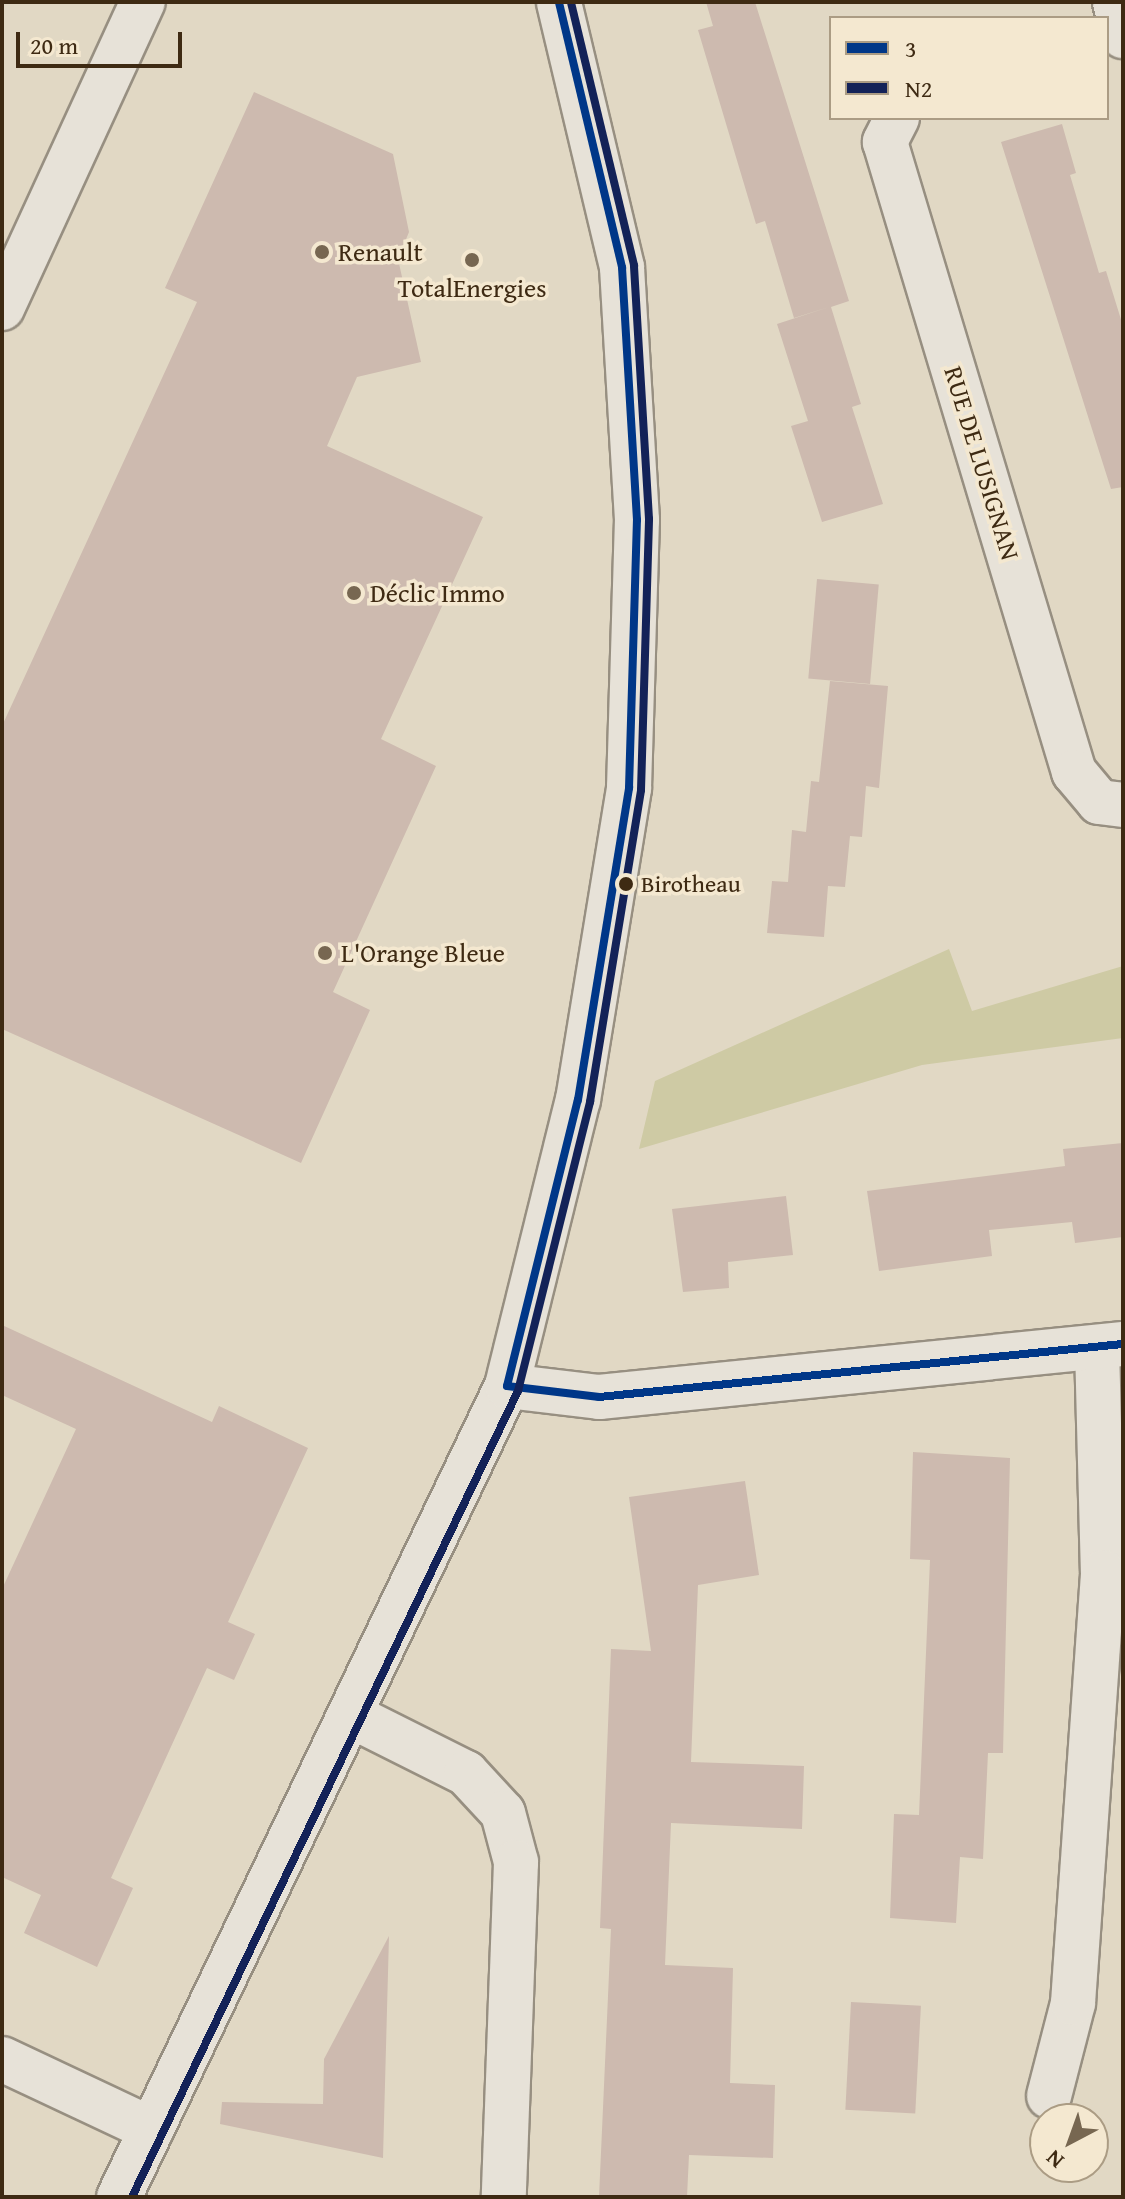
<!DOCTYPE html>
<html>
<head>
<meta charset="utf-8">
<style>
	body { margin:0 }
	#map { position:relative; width:1125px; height:2199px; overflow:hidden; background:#e1d8c4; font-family:"Gentium Book Plus",serif }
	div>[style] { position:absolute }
	.green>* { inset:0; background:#cecaa4 }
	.building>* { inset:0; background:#cdbaaf; transform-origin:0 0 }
	.roads { filter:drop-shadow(2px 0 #978f81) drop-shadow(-2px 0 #978f81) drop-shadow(0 2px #978f81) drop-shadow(0 -2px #978f81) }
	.minor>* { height:44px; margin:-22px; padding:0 22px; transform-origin:22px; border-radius:22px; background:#e7e2d8 }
	.bus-1>* { height:8px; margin:-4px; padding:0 4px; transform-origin:4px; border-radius:4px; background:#003788 }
	.bus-2>* { height:8px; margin:-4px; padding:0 4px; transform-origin:4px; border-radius:4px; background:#132258 }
	.dots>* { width:22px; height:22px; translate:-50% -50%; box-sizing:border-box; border:4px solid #f4e8d0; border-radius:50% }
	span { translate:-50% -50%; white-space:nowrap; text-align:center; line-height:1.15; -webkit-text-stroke:7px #f4e8d0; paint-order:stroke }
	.bus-label { font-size:24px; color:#3e2a13 }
	.left { translate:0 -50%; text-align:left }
	.poi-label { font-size:26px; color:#3e2a13 }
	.street-label { font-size:26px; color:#3e2a13 }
	.frame { position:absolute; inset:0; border:4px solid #3e2a13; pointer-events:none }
	.legend { position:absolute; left:829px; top:16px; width:280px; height:104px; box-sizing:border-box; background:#f4e8d0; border:2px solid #ab9c84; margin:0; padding:10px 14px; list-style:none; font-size:24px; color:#3e2a13 }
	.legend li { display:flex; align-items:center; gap:16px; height:40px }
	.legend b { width:40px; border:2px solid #ab9c84 }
	.north { position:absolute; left:1029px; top:2103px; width:80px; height:80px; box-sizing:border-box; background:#f4e8d0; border:2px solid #ab9c84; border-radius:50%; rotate:221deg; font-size:22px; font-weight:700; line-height:32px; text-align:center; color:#3e2a13 }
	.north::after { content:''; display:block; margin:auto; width:28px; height:36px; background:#776751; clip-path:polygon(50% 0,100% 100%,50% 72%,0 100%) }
	.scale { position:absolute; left:16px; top:32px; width:166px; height:36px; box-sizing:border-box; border:4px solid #3e2a13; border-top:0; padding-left:10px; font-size:24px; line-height:28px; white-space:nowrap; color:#3e2a13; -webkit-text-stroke:6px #f4e8d0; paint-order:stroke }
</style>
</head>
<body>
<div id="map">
	<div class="green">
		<i style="clip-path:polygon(949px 949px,972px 1011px,1123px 966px,1123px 1038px,922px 1065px,639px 1149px,655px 1081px)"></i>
	</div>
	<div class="building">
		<i style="clip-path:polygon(706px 2px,755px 2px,849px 301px,831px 307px,861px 404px,852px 407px,883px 504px,822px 522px,791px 426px,808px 421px,777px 324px,829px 307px,794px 318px,765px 221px,756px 224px,698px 30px,713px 26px)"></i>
		<i style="clip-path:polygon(254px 92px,393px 154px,409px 232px,398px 259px,421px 362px,357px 377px,327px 446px,483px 517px,381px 739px,436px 766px,333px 992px,370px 1010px,301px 1163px,2px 1029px,2px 726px,197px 302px,165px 288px)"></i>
		<i style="clip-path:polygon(1062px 124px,1076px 173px,1070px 175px,1099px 273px,1106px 271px,1123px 326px,1123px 487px,1111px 489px,1001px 142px)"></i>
		<i style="left:817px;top:579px;width:62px;height:100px;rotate:5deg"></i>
		<i style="clip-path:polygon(830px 681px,888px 686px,879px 788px,866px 786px,862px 837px,850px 836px,845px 887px,828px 886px,824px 937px,767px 933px,772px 881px,788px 882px,792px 830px,806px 832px,811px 781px,819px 782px)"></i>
		<i style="clip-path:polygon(1123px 1143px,1123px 1237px,1075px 1243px,1072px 1222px,989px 1230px,992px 1256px,879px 1271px,867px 1191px,1065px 1166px,1063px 1149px)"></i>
		<i style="clip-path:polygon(786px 1196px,793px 1255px,728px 1262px,729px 1288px,683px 1292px,672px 1209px)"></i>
		<i style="clip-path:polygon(2px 1325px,212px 1422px,219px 1406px,308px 1448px,228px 1622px,255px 1634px,234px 1680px,207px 1668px,111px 1878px,133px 1888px,97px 1967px,24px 1933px,41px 1895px,2px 1877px,2px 1589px,76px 1429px,2px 1395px)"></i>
		<i style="clip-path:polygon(913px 1452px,1010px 1458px,1003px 1753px,988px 1753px,983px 1859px,960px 1857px,956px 1923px,890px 1918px,894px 1814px,919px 1815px,930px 1560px,910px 1559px)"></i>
		<i style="clip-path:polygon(745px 1481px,759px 1575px,698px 1585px,691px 1762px,804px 1766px,802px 1829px,671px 1823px,665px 1965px,733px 1968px,730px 2083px,775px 2085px,773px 2158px,689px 2155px,687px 2197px,599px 2197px,611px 1929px,600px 1928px,611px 1649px,651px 1651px,629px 1497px)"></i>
		<i style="clip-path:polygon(389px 1936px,383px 2158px,220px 2124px,222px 2102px,323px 2104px,324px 2059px)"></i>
		<i style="left:851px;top:2002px;width:70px;height:108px;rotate:3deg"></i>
	</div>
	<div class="roads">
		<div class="minor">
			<i style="left:1115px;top:2px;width:35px;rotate:77deg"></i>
			<i style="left:897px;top:118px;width:27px;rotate:117deg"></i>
			<i style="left:885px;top:142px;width:658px;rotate:73.3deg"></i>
			<i style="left:1074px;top:772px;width:39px;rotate:50deg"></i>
			<i style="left:1099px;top:802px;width:24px;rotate:7deg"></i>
			<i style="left:2px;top:308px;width:337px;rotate:-65.3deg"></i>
			<i style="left:1097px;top:1347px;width:225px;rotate:88.5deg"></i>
			<i style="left:1103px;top:1572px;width:20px;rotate:3deg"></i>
			<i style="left:507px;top:1386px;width:93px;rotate:6.8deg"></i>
			<i style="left:599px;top:1397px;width:527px;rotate:-5.78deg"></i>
			<i style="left:350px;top:1715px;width:130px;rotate:26.6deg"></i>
			<i style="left:466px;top:1773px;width:54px;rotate:47.2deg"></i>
			<i style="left:503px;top:1813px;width:51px;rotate:75.1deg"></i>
			<i style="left:516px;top:1862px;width:335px;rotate:92.1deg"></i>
			<i style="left:2px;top:2059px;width:165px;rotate:25.2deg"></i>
			<i style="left:1049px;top:2096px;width:96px;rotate:-75.5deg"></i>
			<i style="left:1073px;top:2003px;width:432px;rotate:-86deg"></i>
			<i style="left:119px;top:2197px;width:899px;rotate:-64.43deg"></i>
			<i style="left:507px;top:1386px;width:295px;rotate:-76.1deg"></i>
			<i style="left:578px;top:1100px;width:316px;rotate:-80.7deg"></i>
			<i style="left:629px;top:788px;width:268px;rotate:-88.3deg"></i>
			<i style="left:637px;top:520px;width:253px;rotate:-93.4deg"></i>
			<i style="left:622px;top:267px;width:272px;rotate:-103.4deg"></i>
		</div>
	</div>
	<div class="bus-1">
		<i style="left:507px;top:1386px;width:295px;rotate:-76.1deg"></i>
		<i style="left:578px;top:1100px;width:316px;rotate:-80.7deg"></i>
		<i style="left:629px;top:788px;width:268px;rotate:-88.3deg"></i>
		<i style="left:637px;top:520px;width:253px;rotate:-93.4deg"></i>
		<i style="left:622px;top:267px;width:272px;rotate:-103.4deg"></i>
		<i style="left:507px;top:1386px;width:93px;rotate:6.8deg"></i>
		<i style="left:599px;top:1397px;width:527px;rotate:-5.78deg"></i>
	</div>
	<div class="bus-2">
		<i style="left:132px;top:2197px;width:894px;rotate:-64.41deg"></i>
		<i style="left:518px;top:1391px;width:298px;rotate:-76deg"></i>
		<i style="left:590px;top:1102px;width:316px;rotate:-80.7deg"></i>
		<i style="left:641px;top:790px;width:271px;rotate:-88.3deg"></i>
		<i style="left:649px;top:519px;width:254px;rotate:-93.4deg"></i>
		<i style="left:634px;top:265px;width:270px;rotate:-103.5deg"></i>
	</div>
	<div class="dots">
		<i style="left:322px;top:252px;background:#776751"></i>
		<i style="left:472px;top:260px;background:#776751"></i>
		<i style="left:354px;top:593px;background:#776751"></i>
		<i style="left:626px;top:884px;background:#3e2a13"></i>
		<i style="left:325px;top:953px;background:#776751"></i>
	</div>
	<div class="bus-label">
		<span class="left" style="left:641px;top:884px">Birotheau</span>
	</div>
	<div class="poi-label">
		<span class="left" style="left:338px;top:252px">Renault</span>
		<span style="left:472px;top:288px">TotalEnergies</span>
		<span class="left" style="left:370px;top:593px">Déclic Immo</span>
		<span class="left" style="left:341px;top:953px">L'Orange Bleue</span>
	</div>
	<div class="street-label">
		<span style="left:982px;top:463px;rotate:73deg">RUE DE LUSIGNAN</span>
	</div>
	<div class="frame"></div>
	<ul class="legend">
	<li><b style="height:10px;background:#003788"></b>3</li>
	<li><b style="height:10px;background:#132258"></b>N2</li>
	</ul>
	<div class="north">N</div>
	<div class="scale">20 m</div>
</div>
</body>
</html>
